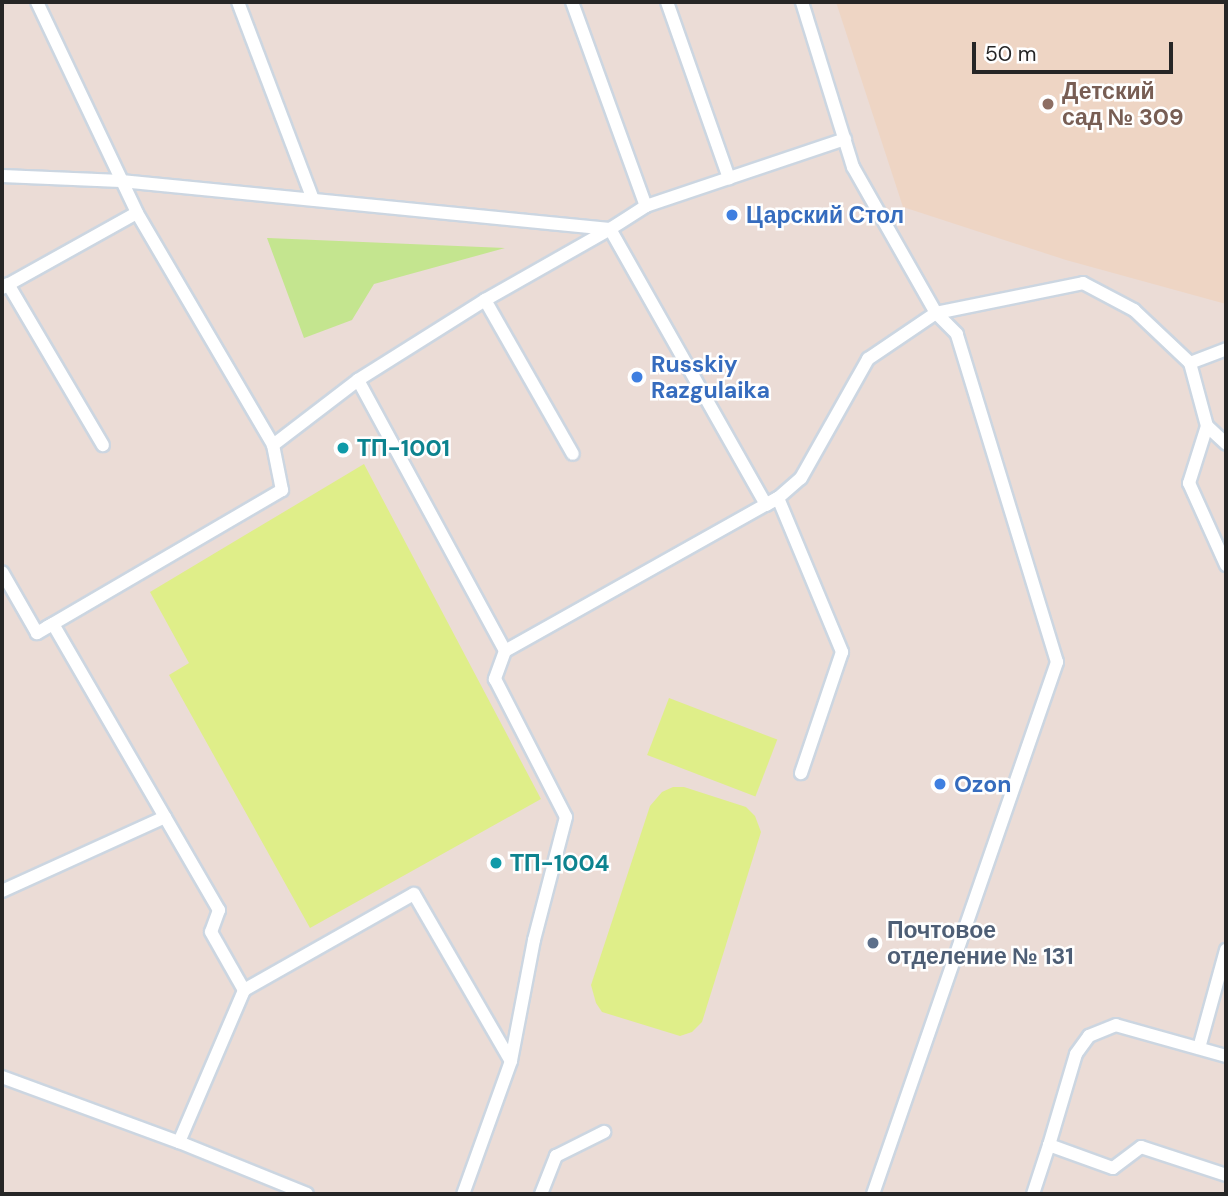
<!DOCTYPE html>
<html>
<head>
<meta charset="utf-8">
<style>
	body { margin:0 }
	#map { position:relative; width:1228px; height:1196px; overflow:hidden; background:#ebdcd6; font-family:"DM Sans",sans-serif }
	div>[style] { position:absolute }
	.education>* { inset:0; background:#eed5c4 }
	.green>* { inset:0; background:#c4e58f }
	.pitch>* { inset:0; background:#dfee89; transform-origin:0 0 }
	.roads { filter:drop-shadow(2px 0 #ccd6e1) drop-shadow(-2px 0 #ccd6e1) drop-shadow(0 2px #ccd6e1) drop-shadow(0 -2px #ccd6e1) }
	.lane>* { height:12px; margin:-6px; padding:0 6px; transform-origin:6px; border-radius:6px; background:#fff }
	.dots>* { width:19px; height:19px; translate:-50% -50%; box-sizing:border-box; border:4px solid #fff; border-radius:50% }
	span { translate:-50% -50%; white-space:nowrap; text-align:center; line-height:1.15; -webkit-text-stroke:5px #fff; paint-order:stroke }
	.education-label { font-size:23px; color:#785e54; font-weight:700 }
	.left { translate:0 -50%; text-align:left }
	.shop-label { font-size:23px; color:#366cbe; font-weight:700 }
	.culture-label { font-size:23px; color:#0d838f; font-weight:700 }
	.service-label { font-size:23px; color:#4e5e75; font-weight:700 }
	.frame { position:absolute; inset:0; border:4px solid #262626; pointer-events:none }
	.scale { position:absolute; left:972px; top:42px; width:201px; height:32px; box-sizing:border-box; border:4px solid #262626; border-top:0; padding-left:9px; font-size:21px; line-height:24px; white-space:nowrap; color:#262626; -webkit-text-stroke:5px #fff; paint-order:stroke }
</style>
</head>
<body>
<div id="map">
	<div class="education">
		<i style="clip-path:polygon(836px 2px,1226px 2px,1226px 304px,1066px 260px,903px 207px)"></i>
	</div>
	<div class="green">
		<i style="clip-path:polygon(267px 238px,268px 238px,505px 248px,374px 284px,352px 320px,304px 338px)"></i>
	</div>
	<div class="pitch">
		<i style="clip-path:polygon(364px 464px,541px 799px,310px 928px,169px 675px,189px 663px,150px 592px)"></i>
		<i style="left:669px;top:698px;width:116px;height:61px;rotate:21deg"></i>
		<i style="clip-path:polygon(673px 787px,684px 787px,746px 807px,755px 816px,761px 832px,702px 1022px,692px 1032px,680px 1036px,602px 1012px,596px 1003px,591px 985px,650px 806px,662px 792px)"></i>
	</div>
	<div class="roads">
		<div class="lane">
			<i style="left:37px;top:2px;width:233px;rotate:64.6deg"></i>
			<i style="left:238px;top:2px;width:211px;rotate:69.2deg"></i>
			<i style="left:572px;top:2px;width:217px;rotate:70.1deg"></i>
			<i style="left:667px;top:2px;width:187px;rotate:70.6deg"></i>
			<i style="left:2px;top:176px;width:119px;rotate:2.4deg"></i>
			<i style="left:121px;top:181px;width:491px;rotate:5.6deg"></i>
			<i style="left:610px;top:229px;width:43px;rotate:-32.6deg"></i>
			<i style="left:646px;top:206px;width:210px;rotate:-18.6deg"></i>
			<i style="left:8px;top:284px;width:187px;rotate:59.5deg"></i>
			<i style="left:2px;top:288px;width:154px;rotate:-29.1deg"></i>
			<i style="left:137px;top:213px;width:269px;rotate:59.6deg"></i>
			<i style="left:273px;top:445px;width:46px;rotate:78.7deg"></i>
			<i style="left:282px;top:490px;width:284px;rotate:149.7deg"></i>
			<i style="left:37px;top:633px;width:70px;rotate:-119.8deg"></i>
			<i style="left:485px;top:300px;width:177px;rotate:60.3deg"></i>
			<i style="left:1190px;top:363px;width:65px;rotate:74.9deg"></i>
			<i style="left:1207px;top:426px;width:26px;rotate:43deg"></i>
			<i style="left:358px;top:380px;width:308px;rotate:61.5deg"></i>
			<i style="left:505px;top:651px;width:30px;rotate:110deg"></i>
			<i style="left:495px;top:679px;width:155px;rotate:62.8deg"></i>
			<i style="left:566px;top:817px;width:127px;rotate:104.6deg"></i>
			<i style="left:534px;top:940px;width:123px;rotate:100.8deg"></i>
			<i style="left:511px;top:1061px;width:141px;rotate:109.8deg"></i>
			<i style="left:1207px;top:426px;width:60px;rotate:107.5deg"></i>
			<i style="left:1189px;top:483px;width:90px;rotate:65.7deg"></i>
			<i style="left:273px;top:445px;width:107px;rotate:-37.4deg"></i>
			<i style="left:358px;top:380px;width:150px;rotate:-32.2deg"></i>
			<i style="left:485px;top:300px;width:144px;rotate:-29.6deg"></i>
			<i style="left:610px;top:229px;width:317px;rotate:60.5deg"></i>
			<i style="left:766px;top:505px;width:14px;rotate:-30deg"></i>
			<i style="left:778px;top:498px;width:167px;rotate:67.4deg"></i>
			<i style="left:842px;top:652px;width:128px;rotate:108.7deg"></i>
			<i style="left:47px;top:627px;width:7px;rotate:-27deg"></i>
			<i style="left:53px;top:624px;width:331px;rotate:59.9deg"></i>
			<i style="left:219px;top:910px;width:23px;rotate:110deg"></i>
			<i style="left:211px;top:932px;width:67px;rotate:60.4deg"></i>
			<i style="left:505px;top:651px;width:313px;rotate:-29.3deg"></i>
			<i style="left:778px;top:498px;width:30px;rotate:-41deg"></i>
			<i style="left:801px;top:478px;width:137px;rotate:-60.6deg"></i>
			<i style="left:868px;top:359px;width:82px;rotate:-34.1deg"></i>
			<i style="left:936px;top:313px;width:168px;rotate:-119.6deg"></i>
			<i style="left:853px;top:167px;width:173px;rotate:-107.2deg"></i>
			<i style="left:2px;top:891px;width:179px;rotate:-24.4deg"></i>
			<i style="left:1199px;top:1048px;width:102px;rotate:-74.6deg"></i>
			<i style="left:1226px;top:1056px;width:114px;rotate:-164.3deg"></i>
			<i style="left:1116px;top:1025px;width:29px;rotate:158deg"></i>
			<i style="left:1089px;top:1036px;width:22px;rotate:126deg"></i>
			<i style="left:1076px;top:1054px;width:95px;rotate:106.5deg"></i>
			<i style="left:1049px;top:1145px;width:68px;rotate:19.8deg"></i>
			<i style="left:1113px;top:1168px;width:35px;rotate:-37deg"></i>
			<i style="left:1141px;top:1147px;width:89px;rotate:18.2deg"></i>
			<i style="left:2px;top:1077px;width:189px;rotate:20.2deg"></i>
			<i style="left:179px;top:1142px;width:138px;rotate:22.1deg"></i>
			<i style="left:179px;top:1142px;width:165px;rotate:-66.8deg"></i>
			<i style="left:244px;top:990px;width:195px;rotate:-29.5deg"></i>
			<i style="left:414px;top:894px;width:193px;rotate:59.9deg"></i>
			<i style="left:541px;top:1194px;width:41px;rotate:-68.5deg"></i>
			<i style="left:556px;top:1156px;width:54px;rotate:-26.6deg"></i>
			<i style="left:873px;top:1194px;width:563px;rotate:-70.92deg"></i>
			<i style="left:1057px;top:662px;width:343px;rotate:-107deg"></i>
			<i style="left:957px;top:334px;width:30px;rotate:-135deg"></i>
			<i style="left:936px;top:313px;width:150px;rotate:-11.5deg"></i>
			<i style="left:1083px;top:283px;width:58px;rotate:27.9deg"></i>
			<i style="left:1134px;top:310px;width:77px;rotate:43.4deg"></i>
			<i style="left:1190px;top:363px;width:39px;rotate:-21deg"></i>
			<i style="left:1033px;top:1194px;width:52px;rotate:-71.9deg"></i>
		</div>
	</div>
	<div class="dots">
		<i style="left:1048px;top:104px;background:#8d6e63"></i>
		<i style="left:732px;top:215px;background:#3f7fe0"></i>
		<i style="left:637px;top:377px;background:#3f7fe0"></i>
		<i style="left:343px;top:448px;background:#0f9aa8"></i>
		<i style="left:940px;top:784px;background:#3f7fe0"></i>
		<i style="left:496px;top:863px;background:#0f9aa8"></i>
		<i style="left:873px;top:943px;background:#5c6f8a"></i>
	</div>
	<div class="education-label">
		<span class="left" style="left:1062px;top:104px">Детский<br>сад № 309</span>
	</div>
	<div class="shop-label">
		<span class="left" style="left:746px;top:215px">Царский Стол</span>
		<span class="left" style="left:651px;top:377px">Russkiy<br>Razgulaika</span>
		<span class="left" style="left:954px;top:784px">Ozon</span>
	</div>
	<div class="culture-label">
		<span class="left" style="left:357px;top:448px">ТП-1001</span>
		<span class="left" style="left:510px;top:863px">ТП-1004</span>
	</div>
	<div class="service-label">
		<span class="left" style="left:887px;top:943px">Почтовое<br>отделение № 131</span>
	</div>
	<div class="frame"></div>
	<div class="scale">50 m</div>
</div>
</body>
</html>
